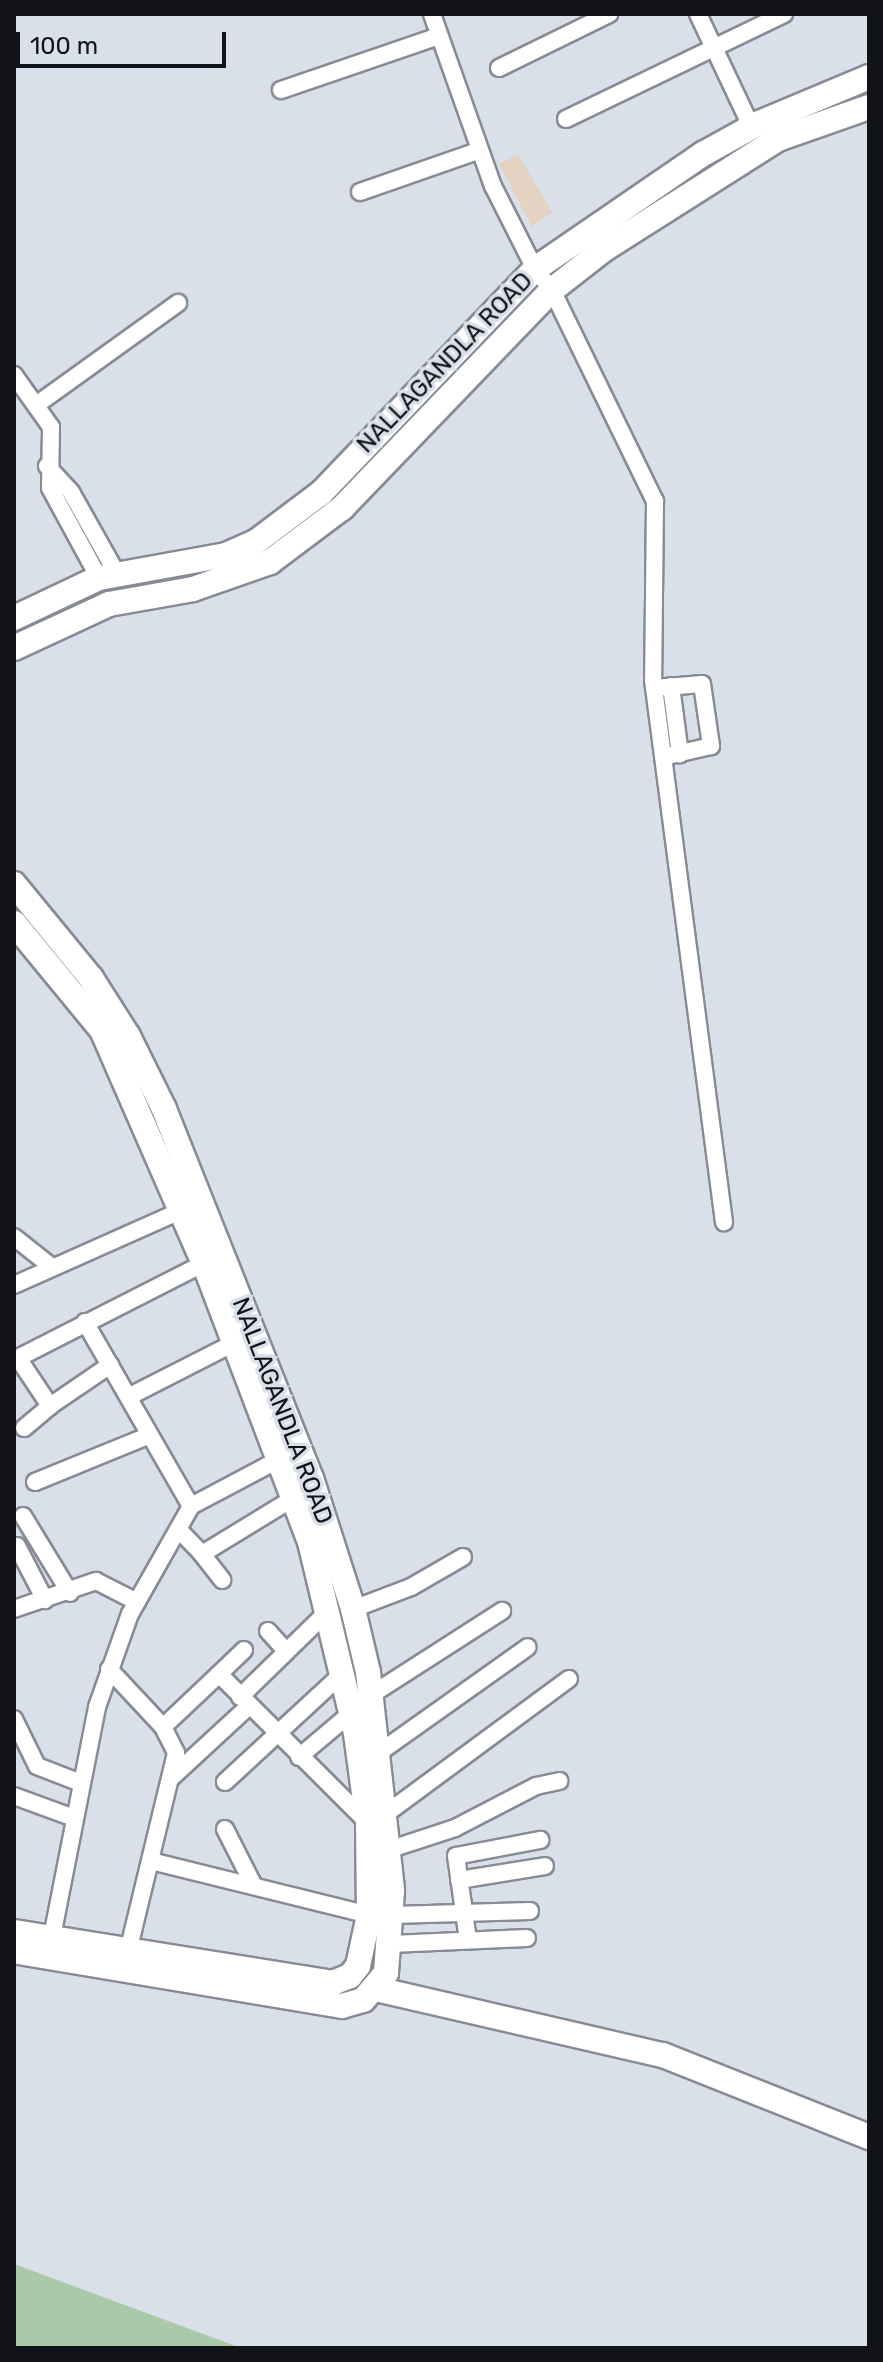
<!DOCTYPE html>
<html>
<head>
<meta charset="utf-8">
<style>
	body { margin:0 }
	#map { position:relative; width:883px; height:2362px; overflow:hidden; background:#dae0ea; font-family:Rubik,sans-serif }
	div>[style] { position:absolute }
	.commercial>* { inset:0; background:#e4d2c2 }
	.green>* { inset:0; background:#a9c9a8 }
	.roads { filter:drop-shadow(2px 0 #868b95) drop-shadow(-2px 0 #868b95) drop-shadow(0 2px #868b95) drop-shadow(0 -2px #868b95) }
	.street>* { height:16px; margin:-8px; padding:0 8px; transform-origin:8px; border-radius:8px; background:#fff }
	.secondary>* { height:24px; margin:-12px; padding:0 12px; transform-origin:12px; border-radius:12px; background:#fff }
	span { translate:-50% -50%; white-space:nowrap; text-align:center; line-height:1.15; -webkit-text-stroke:7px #dae0ea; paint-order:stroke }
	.street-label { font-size:24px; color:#111317 }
	.frame { position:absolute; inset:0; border:16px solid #111317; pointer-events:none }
	.scale { position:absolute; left:16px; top:32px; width:210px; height:36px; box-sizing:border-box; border:4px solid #111317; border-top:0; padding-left:10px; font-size:24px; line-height:28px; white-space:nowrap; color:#111317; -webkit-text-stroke:6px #dae0ea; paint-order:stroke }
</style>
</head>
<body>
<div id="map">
	<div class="commercial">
		<i style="clip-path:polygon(518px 154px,552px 212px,532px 227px,499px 164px)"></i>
	</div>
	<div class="green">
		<i style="clip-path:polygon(14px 2264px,241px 2348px,14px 2348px)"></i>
	</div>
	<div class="roads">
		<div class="street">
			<i style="left:432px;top:14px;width:182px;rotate:70.5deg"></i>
			<i style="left:493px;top:186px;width:93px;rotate:63.2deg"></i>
			<i style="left:535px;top:269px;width:27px;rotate:51deg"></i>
			<i style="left:552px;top:290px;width:235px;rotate:64deg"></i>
			<i style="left:655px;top:501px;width:179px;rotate:90.6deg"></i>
			<i style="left:653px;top:680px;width:547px;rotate:82.54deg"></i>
			<i style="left:698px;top:14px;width:126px;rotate:64.7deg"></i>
			<i style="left:499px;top:68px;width:123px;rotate:-26.1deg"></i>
			<i style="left:281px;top:90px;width:167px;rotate:-18.9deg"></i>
			<i style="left:566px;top:119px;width:242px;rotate:-25.7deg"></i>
			<i style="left:360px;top:192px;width:125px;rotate:-19.2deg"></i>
			<i style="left:14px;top:375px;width:64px;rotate:54.6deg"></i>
			<i style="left:51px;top:427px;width:61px;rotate:90.9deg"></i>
			<i style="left:50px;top:488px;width:102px;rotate:61.4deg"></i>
			<i style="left:36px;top:405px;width:175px;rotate:-35.7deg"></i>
			<i style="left:47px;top:466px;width:35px;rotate:47deg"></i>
			<i style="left:71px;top:492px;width:94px;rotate:60.7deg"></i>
			<i style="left:671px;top:686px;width:69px;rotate:82.5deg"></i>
			<i style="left:654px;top:688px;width:48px;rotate:-4.8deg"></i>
			<i style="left:702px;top:684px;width:63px;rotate:81.7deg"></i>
			<i style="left:711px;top:746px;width:49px;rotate:167.1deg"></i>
			<i style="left:14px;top:1237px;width:48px;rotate:38.3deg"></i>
			<i style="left:14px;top:1285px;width:182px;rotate:-24deg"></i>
			<i style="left:85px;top:1322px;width:212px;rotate:60.1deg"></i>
			<i style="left:18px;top:1358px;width:58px;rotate:56.3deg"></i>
			<i style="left:50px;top:1406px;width:73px;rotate:-34.3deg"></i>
			<i style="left:14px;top:1360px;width:213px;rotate:-27deg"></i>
			<i style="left:130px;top:1396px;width:117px;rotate:-27deg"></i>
			<i style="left:24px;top:1428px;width:34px;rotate:-40deg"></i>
			<i style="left:35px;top:1482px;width:124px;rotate:-22.2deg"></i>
			<i style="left:23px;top:1516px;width:90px;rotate:58.6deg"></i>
			<i style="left:179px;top:1530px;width:33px;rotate:46deg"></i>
			<i style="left:202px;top:1554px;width:105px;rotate:-31.4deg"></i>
			<i style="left:17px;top:1546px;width:61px;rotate:62.6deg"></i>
			<i style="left:202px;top:1554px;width:33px;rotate:52deg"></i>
			<i style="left:14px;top:1609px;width:87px;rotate:-18.9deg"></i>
			<i style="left:96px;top:1581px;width:46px;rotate:27.1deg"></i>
			<i style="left:353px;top:1609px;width:62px;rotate:-20.8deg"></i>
			<i style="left:411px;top:1587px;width:60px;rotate:-30deg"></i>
			<i style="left:268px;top:1631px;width:25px;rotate:48deg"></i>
			<i style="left:244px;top:1650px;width:35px;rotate:136deg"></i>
			<i style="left:219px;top:1674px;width:211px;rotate:45deg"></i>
			<i style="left:109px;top:1669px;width:79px;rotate:47deg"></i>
			<i style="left:163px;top:1727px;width:29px;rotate:63deg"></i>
			<i style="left:176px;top:1753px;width:204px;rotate:103.6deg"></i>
			<i style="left:371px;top:1695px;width:156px;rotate:-32.7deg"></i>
			<i style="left:240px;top:1697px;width:122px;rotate:-44.3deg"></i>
			<i style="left:14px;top:1719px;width:52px;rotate:63.9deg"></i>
			<i style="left:37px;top:1766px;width:47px;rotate:21.1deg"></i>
			<i style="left:163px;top:1727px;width:77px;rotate:-43.4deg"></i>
			<i style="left:380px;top:1752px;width:181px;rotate:-35.4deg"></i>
			<i style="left:299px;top:1757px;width:68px;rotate:-40.2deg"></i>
			<i style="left:171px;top:1778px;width:106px;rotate:-42.7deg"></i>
			<i style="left:225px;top:1782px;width:159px;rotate:-42.7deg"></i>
			<i style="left:14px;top:1796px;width:64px;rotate:20.1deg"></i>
			<i style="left:387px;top:1813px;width:226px;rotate:-36.4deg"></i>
			<i style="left:225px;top:1829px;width:64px;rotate:63deg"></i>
			<i style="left:388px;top:1850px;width:71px;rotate:-18.2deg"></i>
			<i style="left:455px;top:1828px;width:91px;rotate:-27.4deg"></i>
			<i style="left:536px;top:1786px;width:24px;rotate:-12deg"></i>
			<i style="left:151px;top:1861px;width:225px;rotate:13.9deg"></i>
			<i style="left:459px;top:1880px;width:87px;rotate:-9.2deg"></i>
			<i style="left:392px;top:1915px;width:138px;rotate:-1.7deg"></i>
			<i style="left:468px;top:1940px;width:85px;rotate:-98.1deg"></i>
			<i style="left:456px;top:1856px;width:86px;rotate:-10.8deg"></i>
			<i style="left:391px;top:1944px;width:136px;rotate:-2.5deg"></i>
			<i style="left:50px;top:1947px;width:245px;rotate:-78.9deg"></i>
			<i style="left:97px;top:1707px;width:99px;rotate:-70.5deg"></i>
			<i style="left:130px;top:1614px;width:124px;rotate:-60.5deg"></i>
			<i style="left:191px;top:1506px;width:98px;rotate:-27.9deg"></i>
		</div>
		<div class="secondary">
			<i style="left:14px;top:618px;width:94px;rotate:-25.2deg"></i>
			<i style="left:99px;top:578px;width:129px;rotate:-10.3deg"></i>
			<i style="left:226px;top:555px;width:34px;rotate:-24deg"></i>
			<i style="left:257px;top:541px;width:80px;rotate:-36.9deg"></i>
			<i style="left:321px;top:493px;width:310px;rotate:-46.3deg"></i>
			<i style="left:535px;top:269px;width:204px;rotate:-34.4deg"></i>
			<i style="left:703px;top:154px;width:64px;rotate:-29deg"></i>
			<i style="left:759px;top:123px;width:119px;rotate:-22.7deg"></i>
			<i style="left:14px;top:648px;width:105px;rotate:-24.9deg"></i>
			<i style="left:109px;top:604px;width:85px;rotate:-10.1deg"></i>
			<i style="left:193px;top:589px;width:82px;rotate:-19.3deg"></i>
			<i style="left:270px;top:562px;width:90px;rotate:-36.9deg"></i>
			<i style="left:342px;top:508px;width:303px;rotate:-46.1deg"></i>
			<i style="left:552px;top:290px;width:65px;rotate:-38.1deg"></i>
			<i style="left:603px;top:250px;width:207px;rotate:-32.4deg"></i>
			<i style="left:778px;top:139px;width:96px;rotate:-19.4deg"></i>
			<i style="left:14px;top:884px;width:122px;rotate:50.7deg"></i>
			<i style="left:91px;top:978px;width:69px;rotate:57.5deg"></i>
			<i style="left:128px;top:1036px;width:81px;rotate:63.7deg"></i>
			<i style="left:164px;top:1109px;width:397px;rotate:68.3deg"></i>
			<i style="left:311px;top:1478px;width:138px;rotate:72.2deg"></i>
			<i style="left:353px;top:1609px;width:65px;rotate:76.6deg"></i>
			<i style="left:368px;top:1672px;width:220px;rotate:83.7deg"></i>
			<i style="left:392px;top:1891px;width:82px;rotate:94.2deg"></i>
			<i style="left:386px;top:1973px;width:35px;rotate:130deg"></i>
			<i style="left:363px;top:2000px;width:22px;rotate:164deg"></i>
			<i style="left:342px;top:2006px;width:333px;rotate:-170.5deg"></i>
			<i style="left:14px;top:923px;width:139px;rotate:50.6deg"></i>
			<i style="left:102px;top:1030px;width:254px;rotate:66.4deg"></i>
			<i style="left:204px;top:1263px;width:298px;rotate:69.2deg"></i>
			<i style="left:310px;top:1542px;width:197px;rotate:76.5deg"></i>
			<i style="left:356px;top:1734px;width:90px;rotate:82.3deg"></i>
			<i style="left:368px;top:1823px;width:92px;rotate:89.4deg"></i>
			<i style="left:369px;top:1915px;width:52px;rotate:102.2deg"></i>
			<i style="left:358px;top:1966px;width:13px;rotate:129deg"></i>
			<i style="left:350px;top:1976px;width:18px;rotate:158deg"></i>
			<i style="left:333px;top:1983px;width:323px;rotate:-170.9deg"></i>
			<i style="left:376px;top:1989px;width:294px;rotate:13deg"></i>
			<i style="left:663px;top:2055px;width:222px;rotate:21.7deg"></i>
		</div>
	</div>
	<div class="street-label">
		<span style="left:445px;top:363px;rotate:-46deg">NALLAGANDLA ROAD</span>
		<span style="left:282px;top:1411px;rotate:69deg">NALLAGANDLA ROAD</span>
	</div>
	<div class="frame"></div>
	<div class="scale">100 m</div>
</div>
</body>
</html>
